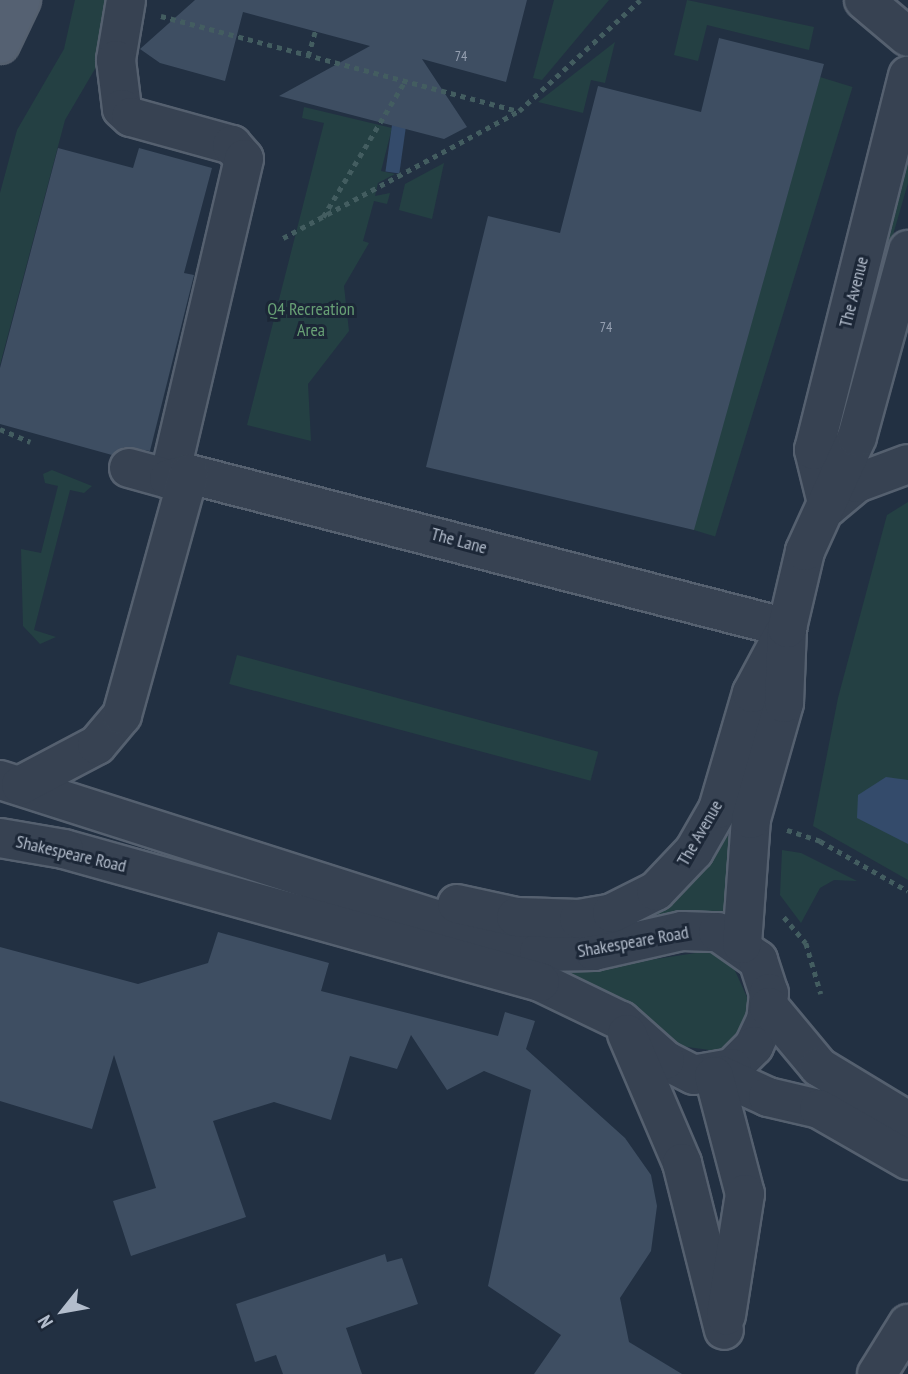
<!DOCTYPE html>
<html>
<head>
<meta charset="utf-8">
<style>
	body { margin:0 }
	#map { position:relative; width:908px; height:1374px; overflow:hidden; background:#223042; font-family:"PT Sans Narrow",sans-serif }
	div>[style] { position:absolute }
	.green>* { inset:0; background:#244043; transform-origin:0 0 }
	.water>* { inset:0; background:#344b6b; transform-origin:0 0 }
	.building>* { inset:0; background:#3e4e62 }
	.path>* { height:4.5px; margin-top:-2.25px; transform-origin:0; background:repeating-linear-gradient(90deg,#435d60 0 5px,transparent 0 10px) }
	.roads { filter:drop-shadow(2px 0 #55606f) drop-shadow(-2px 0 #55606f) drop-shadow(0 2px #55606f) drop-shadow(0 -2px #55606f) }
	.minor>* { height:38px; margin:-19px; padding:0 19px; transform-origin:19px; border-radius:19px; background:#374252 }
	.major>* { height:38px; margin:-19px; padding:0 19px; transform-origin:19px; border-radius:19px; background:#556172 }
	span { translate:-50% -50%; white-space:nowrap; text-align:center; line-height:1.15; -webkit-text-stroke:6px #1c2737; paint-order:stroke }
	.number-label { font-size:14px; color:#96a1b2 }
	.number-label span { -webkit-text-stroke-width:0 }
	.street-label { font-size:18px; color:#b3bdcc }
	.park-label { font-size:18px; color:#68a075 }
	.north { position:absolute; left:28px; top:1276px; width:70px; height:70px; -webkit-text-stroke:5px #1c2737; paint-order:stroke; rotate:239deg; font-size:19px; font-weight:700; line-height:28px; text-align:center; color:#b3bdcc }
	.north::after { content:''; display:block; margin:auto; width:24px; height:32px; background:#b3bdcc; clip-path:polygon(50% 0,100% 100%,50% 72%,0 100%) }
</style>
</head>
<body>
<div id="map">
	<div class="green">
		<i style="clip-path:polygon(75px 0,111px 0,102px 57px,65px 120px,0 365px,0 193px,17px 130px,64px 49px)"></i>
		<i style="clip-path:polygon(554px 0,609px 0,542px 80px,533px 78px)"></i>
		<i style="clip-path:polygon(687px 0,814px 27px,809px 50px,707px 25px,698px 61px,674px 55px)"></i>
		<i style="clip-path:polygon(615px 42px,605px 83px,591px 80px,583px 113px,538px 102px)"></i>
		<i style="left:820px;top:77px;width:34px;height:470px;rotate:17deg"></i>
		<i style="clip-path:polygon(304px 107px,392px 128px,381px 171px,395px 174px,378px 183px,375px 196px,390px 193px,387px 204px,374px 201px,363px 241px,369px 243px,344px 286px,349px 331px,308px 384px,311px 441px,247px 425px,324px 123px,302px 118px)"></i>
		<i style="clip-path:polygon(908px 137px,908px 183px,837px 428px)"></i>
		<i style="clip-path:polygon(444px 163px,432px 219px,399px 210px,405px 184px)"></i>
		<i style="clip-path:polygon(52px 470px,92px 486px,84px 493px,70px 490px,34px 630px,56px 637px,40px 644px,23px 626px,21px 549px,41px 553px,58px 486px,45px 483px,43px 474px)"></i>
		<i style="clip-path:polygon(908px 502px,908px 880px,813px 826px,838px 698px,887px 515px)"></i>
		<i style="left:237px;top:655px;width:374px;height:30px;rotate:15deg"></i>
		<i style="clip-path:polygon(721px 834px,735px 839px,729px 916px,660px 920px,655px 909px)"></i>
		<i style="clip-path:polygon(782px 850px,801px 853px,857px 881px,834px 880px,820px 888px,801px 923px,780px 895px)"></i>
		<i style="clip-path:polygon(709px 951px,731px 962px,752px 1008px,744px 1034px,717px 1051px,680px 1046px,628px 1004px,563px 973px)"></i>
	</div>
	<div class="water">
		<i style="left:392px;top:125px;width:14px;height:47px;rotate:8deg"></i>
		<i style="clip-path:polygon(886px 777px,908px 780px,908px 844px,857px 818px,858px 795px)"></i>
	</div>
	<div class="building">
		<i style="clip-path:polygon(195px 0,527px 0,506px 82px,422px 59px,467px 127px,444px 139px,279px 96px,370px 46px,243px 12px,225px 81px,160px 63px,140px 49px)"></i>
		<i style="clip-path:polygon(719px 38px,824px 64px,694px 530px,426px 467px,488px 216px,560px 233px,598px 86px,701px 112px)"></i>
		<i style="clip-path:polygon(58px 148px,133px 168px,139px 148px,212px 168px,184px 273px,194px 275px,150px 451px,124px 447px,112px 455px,0 424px,0 368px)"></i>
		<i style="clip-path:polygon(218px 932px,329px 963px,321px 991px,498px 1036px,505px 1012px,535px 1021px,526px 1049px,625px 1138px,651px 1175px,657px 1206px,651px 1251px,620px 1298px,629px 1342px,682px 1374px,534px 1374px,561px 1335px,488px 1286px,531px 1090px,484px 1071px,447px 1090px,411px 1035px,397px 1069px,350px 1056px,331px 1120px,274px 1102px,213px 1121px,246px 1217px,131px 1256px,113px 1201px,156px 1188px,114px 1055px,92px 1129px,0 1101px,0 947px,138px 984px,208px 963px)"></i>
		<i style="clip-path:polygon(385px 1254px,387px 1262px,402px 1258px,418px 1304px,346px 1328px,362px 1374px,283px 1374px,276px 1355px,255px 1362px,236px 1304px)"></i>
	</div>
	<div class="path">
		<i style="left:161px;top:16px;width:370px;rotate:14.9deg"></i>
		<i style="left:519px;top:111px;width:164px;rotate:-42.5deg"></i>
		<i style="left:308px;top:56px;width:26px;rotate:-74deg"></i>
		<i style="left:323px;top:217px;width:159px;rotate:-58.9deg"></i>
		<i style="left:283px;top:238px;width:268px;rotate:-28.3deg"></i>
		<i style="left:0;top:429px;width:33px;rotate:23deg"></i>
		<i style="left:787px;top:830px;width:35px;rotate:18deg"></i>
		<i style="left:820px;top:841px;width:101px;rotate:29.6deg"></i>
		<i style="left:784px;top:917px;width:34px;rotate:50deg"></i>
		<i style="left:806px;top:943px;width:53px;rotate:73.6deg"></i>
	</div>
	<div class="roads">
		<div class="minor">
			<i style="left:126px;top:0;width:61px;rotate:99.5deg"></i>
			<i style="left:116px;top:60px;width:49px;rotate:83deg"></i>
			<i style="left:122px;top:109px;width:12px;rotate:42deg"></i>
			<i style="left:131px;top:117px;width:105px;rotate:15.5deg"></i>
			<i style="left:232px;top:145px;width:18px;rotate:49deg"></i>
			<i style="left:244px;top:159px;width:329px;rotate:103.2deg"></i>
			<i style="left:864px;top:0;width:57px;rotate:40.1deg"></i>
			<i style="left:129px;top:468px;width:41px;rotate:15.4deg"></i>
			<i style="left:169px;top:479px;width:21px;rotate:-14deg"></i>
			<i style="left:189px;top:474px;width:618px;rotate:14.44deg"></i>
			<i style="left:828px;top:507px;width:59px;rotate:-103.8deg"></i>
			<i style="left:814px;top:450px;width:386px;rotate:-75.9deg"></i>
			<i style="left:828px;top:507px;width:38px;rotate:-40deg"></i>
			<i style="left:857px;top:483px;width:54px;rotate:-20.4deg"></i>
			<i style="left:0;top:780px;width:566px;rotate:17.7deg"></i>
			<i style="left:539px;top:952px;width:55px;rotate:-1deg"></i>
			<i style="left:594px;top:951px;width:90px;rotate:-12.8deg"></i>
			<i style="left:682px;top:931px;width:36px;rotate:2deg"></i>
			<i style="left:718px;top:932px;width:49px;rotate:35deg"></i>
			<i style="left:758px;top:960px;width:35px;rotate:72deg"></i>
			<i style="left:769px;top:993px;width:27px;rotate:96deg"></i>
			<i style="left:766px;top:1020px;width:29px;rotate:115deg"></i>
			<i style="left:754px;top:1046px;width:31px;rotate:135deg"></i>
			<i style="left:732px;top:1068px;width:39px;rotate:170deg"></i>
			<i style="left:694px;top:1075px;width:33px;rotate:-153deg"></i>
			<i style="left:665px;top:1060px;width:59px;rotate:-138.4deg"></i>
			<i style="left:621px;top:1021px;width:90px;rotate:-154.3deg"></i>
			<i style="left:540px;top:982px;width:494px;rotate:-164.4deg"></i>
			<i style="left:64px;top:849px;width:65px;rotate:-170.2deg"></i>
			<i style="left:21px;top:785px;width:86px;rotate:-27.8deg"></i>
			<i style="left:97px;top:745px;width:39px;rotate:-50deg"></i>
			<i style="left:122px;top:715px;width:250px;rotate:-74.5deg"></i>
			<i style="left:457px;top:904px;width:60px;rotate:12.4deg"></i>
			<i style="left:516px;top:917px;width:63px;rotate:1.8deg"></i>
			<i style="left:579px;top:919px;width:34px;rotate:-10deg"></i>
			<i style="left:612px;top:913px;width:49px;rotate:-26.6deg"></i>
			<i style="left:656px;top:891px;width:55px;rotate:-46.5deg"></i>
			<i style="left:694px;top:851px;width:48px;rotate:-60.3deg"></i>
			<i style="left:718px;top:809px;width:121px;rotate:-73.7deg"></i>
			<i style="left:752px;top:693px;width:66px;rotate:-61.9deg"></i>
			<i style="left:742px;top:944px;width:125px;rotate:-85.9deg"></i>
			<i style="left:751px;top:819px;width:121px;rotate:-74.1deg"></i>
			<i style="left:784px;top:703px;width:75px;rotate:-87.7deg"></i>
			<i style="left:787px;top:628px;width:79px;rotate:-76.8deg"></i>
			<i style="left:805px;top:551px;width:125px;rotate:-65.5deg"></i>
			<i style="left:857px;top:437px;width:194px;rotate:-74.7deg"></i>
			<i style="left:769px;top:1007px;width:78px;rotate:50.2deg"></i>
			<i style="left:819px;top:1067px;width:104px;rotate:31.2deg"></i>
			<i style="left:627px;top:1034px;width:140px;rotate:66.9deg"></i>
			<i style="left:682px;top:1163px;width:172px;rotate:75.9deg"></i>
			<i style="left:720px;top:1075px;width:53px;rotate:24.6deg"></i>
			<i style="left:768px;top:1097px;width:52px;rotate:13.2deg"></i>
			<i style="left:819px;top:1109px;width:103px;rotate:29.8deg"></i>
			<i style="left:714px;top:1076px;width:122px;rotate:75.3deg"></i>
			<i style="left:745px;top:1194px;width:123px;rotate:98.9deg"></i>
			<i style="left:877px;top:1374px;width:59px;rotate:-58.2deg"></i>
		</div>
		<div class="major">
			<i style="left:0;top:44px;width:49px;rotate:-64.5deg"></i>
		</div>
	</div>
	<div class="number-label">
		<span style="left:461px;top:56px">74</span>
		<span style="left:606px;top:327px">74</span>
	</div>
	<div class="street-label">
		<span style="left:854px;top:292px;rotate:-76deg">The Avenue</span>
		<span style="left:459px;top:541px;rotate:15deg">The Lane</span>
		<span style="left:700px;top:833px;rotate:-60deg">The Avenue</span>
		<span style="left:71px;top:854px;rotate:13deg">Shakespeare Road</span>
		<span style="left:633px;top:942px;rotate:-10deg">Shakespeare Road</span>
	</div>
	<div class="park-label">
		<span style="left:311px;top:320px">Q4 Recreation<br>Area</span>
	</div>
	<div class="north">N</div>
</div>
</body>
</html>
